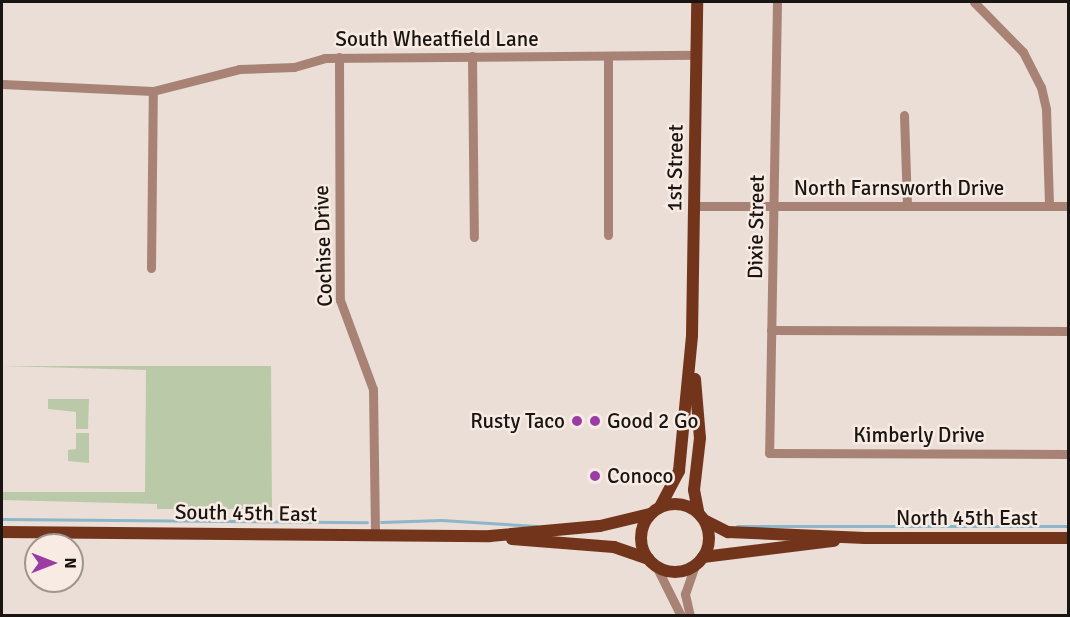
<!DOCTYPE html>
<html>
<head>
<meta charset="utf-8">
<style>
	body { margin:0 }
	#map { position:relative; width:1070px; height:617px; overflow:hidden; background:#eaded6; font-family:Signika,sans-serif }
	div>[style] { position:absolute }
	.green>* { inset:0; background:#bacaa8 }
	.stream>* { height:3px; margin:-1.5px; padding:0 1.5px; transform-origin:1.5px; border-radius:1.5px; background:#8db7c9 }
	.minor>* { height:9px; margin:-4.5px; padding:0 4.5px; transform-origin:4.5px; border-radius:4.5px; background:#a88375 }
	.major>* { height:12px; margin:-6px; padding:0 6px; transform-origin:6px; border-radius:6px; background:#72341b }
	.major>.ring { margin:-6px; padding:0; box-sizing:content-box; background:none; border:12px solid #72341b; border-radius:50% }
	.dots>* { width:16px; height:16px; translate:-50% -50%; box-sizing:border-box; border:3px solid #f7ebe3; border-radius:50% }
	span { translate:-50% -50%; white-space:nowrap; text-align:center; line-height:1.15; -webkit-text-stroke:5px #f7ebe3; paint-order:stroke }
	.street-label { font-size:21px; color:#191512 }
	.poi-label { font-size:21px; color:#191512 }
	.right { translate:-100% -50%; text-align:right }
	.left { translate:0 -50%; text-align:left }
	.frame { position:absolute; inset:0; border:3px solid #191512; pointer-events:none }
	.north { position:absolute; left:24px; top:533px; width:60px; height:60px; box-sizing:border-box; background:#f7ebe3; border:2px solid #9e958f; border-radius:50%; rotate:90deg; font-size:16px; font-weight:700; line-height:24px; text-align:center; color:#191512 }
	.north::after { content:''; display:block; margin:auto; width:21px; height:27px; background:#9b3ca5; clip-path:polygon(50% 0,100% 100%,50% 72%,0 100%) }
</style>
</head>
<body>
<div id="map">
	<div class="green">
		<i style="clip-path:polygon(2px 366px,271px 366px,272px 509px,157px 509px,157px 504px,2px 500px,2px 492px,145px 492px,146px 370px)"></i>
		<i style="clip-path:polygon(89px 399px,88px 429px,76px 429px,76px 412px,48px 409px,48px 399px)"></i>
		<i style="clip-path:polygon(76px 433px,89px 433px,89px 463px,68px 461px,68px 450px,76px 449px)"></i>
	</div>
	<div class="stream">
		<i style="left:2px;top:519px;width:365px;rotate:0.5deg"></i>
		<i style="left:381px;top:522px;width:60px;rotate:-1.9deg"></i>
		<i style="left:441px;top:520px;width:96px;rotate:3.6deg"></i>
		<i style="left:737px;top:526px;width:331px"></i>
	</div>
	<div class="minor">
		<i style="left:777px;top:2px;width:451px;rotate:91deg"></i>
		<i style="left:769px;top:453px;width:299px;rotate:0.2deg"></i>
		<i style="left:974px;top:2px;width:70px;rotate:45.6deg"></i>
		<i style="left:1023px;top:52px;width:39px;rotate:63deg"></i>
		<i style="left:1041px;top:87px;width:23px;rotate:77deg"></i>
		<i style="left:1046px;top:109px;width:97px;rotate:88.2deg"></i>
		<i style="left:472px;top:56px;width:181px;rotate:89.4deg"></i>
		<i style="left:608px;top:56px;width:179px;rotate:90deg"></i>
		<i style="left:339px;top:57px;width:243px;rotate:89.8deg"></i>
		<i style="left:340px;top:300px;width:95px;rotate:69.7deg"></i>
		<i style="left:373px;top:389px;width:146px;rotate:89.2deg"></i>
		<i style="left:2px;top:84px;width:151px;rotate:2.7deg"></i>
		<i style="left:153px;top:91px;width:89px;rotate:-14.3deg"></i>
		<i style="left:239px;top:69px;width:55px;rotate:-2.1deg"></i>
		<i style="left:294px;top:67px;width:32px;rotate:-16deg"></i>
		<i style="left:325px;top:58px;width:372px;rotate:-0.5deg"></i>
		<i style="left:904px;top:115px;width:91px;rotate:88.1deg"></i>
		<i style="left:694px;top:206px;width:374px"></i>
		<i style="left:151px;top:268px;width:177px;rotate:-89.4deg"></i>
		<i style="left:771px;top:330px;width:297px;rotate:0.2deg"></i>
		<i style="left:656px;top:566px;width:56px;rotate:63.4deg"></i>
		<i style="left:690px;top:616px;width:23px;rotate:-103deg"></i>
		<i style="left:685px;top:594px;width:31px;rotate:-71deg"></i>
	</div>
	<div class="major">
		<i style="left:695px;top:379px;width:59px;rotate:85.2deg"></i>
		<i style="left:700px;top:438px;width:52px;rotate:96.6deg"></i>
		<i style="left:694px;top:490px;width:21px;rotate:79deg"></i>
		<i class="ring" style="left:641px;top:504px;width:56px;height:56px"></i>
		<i style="left:660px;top:507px;width:41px;rotate:-62.2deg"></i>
		<i style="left:679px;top:471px;width:136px;rotate:-84.5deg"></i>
		<i style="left:692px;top:336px;width:334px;rotate:-89.1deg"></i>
		<i style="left:706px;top:521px;width:25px;rotate:27deg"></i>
		<i style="left:728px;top:532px;width:137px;rotate:2.5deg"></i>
		<i style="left:865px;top:538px;width:203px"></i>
		<i style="left:2px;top:532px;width:488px;rotate:0.5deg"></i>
		<i style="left:490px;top:536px;width:110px;rotate:-5.2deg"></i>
		<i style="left:600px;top:526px;width:51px;rotate:-13.5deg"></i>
		<i style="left:512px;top:539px;width:102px;rotate:4.5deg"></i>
		<i style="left:614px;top:547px;width:36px;rotate:19deg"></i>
		<i style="left:703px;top:557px;width:132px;rotate:-7deg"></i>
	</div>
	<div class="dots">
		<i style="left:577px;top:421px;background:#9b3ca5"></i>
		<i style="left:595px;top:421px;background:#9b3ca5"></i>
		<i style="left:595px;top:476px;background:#9b3ca5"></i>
	</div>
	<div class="street-label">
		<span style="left:437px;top:39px">South Wheatfield Lane</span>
		<span style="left:675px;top:168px;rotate:-89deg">1st Street</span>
		<span style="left:899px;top:188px">North Farnsworth Drive</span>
		<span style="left:756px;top:227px;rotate:-89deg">Dixie Street</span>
		<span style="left:323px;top:246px;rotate:-92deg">Cochise Drive</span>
		<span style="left:919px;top:435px">Kimberly Drive</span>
		<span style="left:246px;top:513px;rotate:1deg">South 45th East</span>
		<span style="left:967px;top:518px">North 45th East</span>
	</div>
	<div class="poi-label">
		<span class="right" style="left:565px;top:421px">Rusty Taco</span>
		<span class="left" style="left:607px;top:421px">Good 2 Go</span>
		<span class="left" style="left:607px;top:476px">Conoco</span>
	</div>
	<div class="frame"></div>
	<div class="north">N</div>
</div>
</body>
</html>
